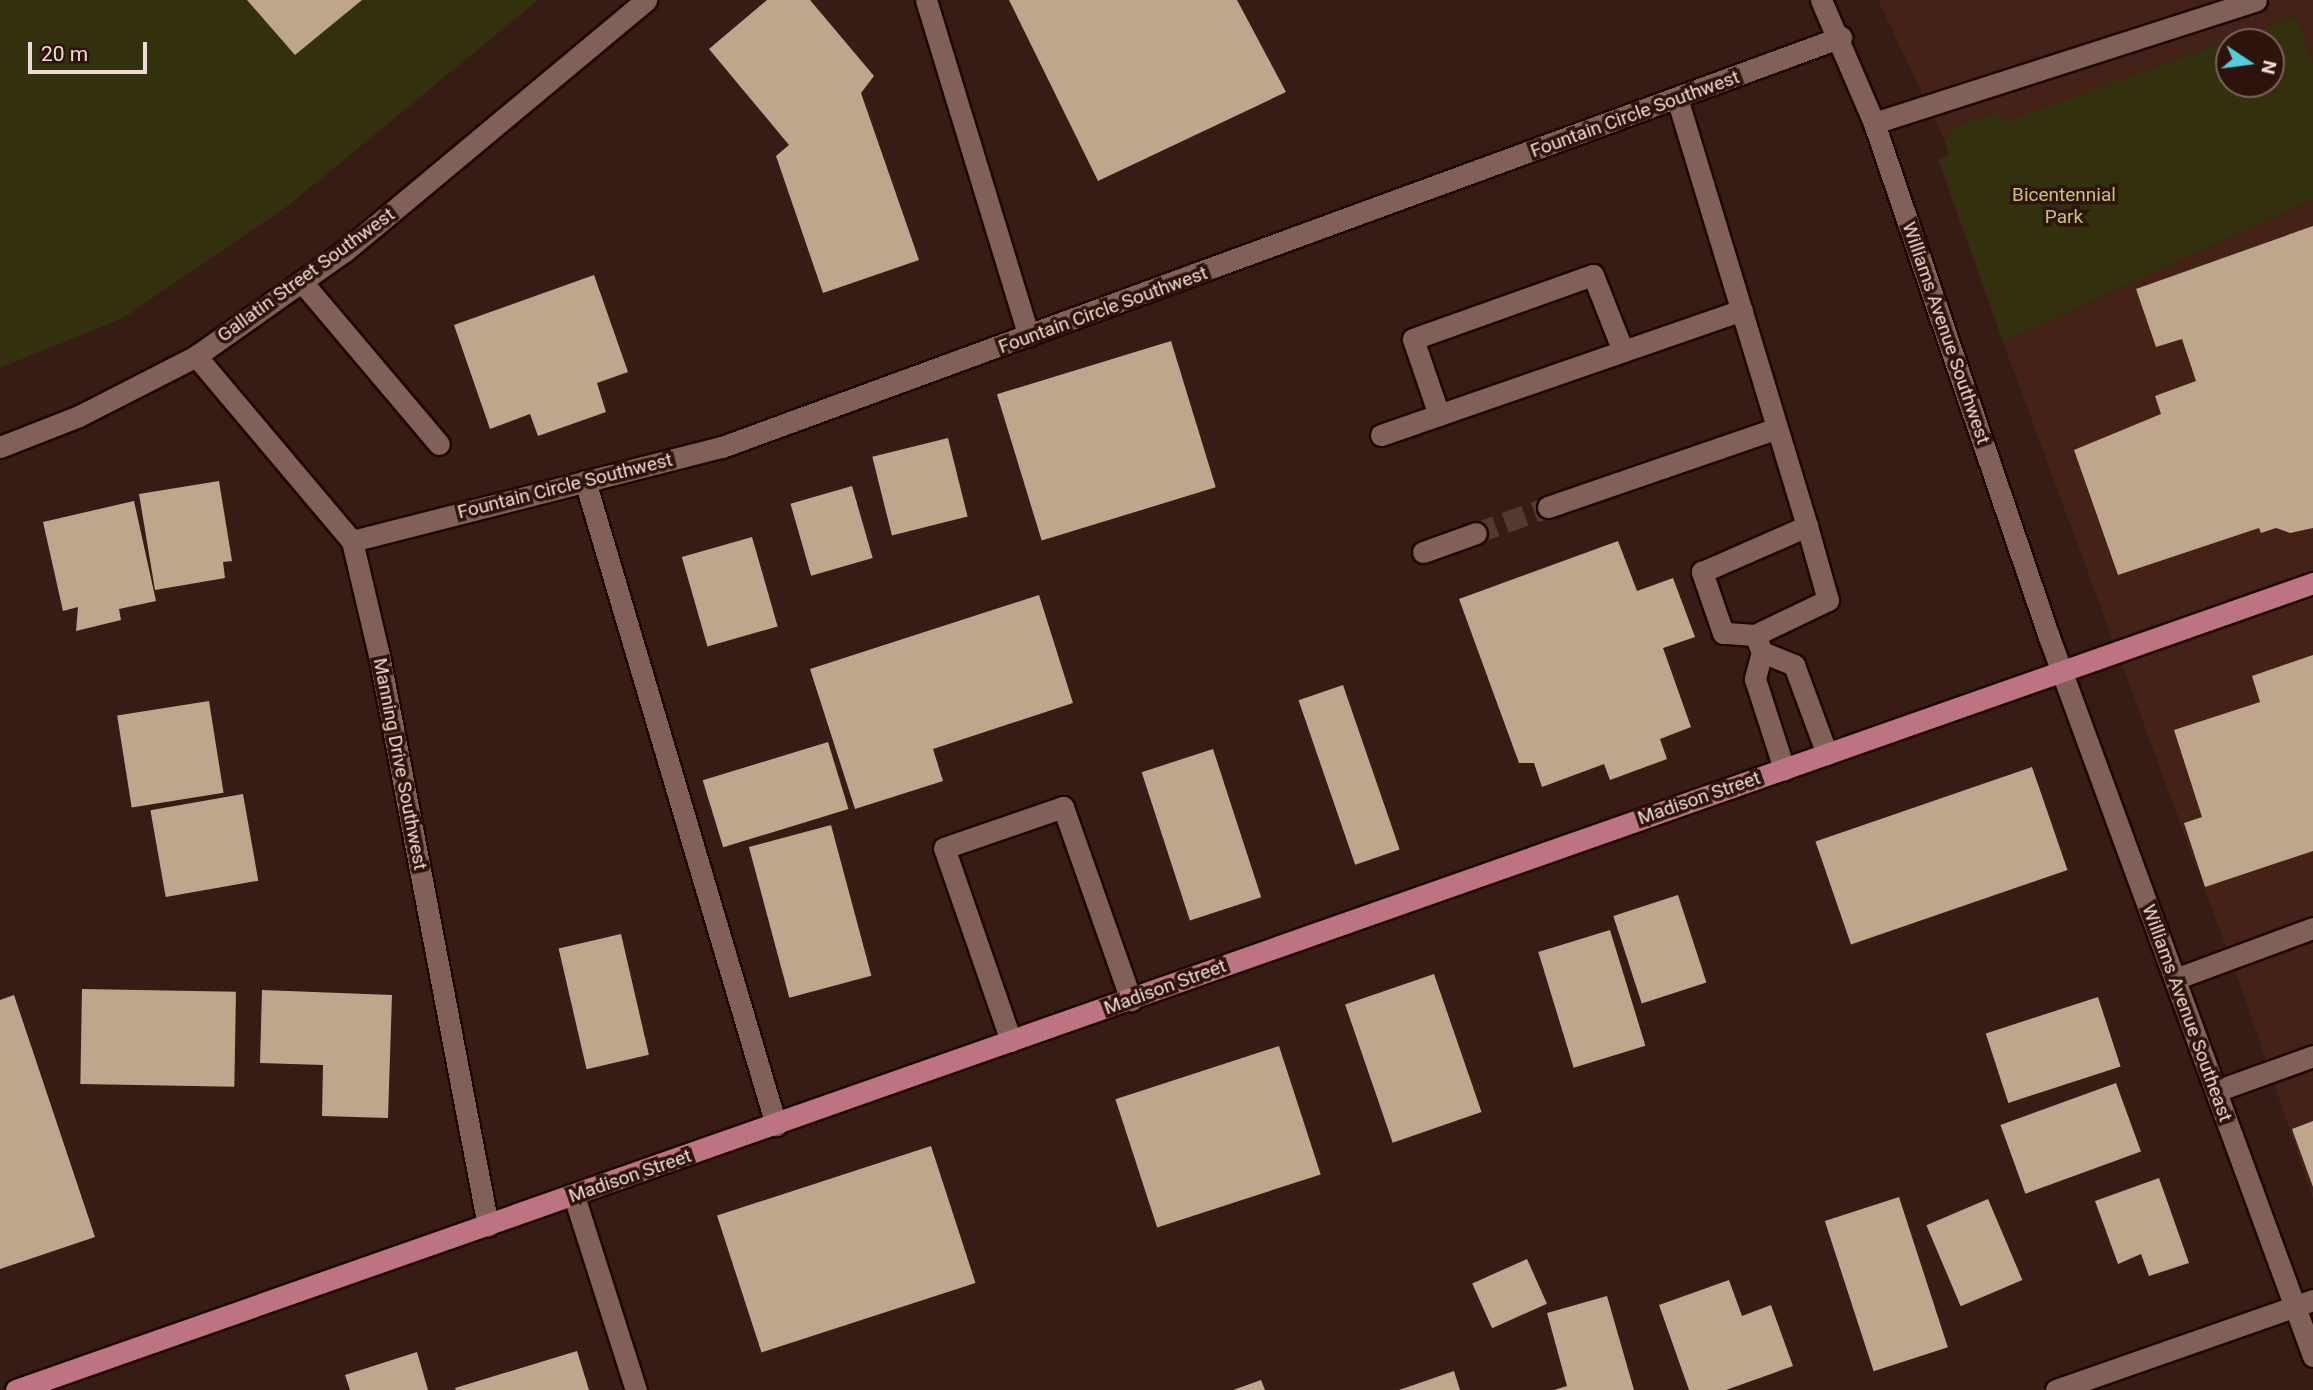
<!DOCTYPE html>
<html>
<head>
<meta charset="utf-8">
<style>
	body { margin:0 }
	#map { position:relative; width:2313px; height:1390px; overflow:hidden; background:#371c15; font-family:Roboto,sans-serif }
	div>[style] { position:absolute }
	.built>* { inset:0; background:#442218 }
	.green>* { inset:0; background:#33310d }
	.building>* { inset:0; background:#bda68c; transform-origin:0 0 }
	.minor-tunnel>* { height:21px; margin-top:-10.5px; transform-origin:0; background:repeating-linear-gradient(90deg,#533932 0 21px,transparent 0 31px) }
	.roads { filter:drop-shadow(2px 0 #1e0602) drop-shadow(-2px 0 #1e0602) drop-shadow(0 2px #1e0602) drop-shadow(0 -2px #1e0602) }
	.minor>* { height:21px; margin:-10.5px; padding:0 10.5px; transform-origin:10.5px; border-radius:10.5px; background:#806057 }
	.major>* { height:21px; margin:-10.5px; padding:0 10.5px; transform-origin:10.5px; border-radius:10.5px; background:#bc7482 }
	span { translate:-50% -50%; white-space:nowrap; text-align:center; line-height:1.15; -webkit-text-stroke:7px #2d130b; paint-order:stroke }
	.street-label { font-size:19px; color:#efdcd6 }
	.park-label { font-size:19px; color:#c9c46f }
	.north { position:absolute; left:2215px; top:28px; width:70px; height:70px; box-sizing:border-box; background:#2d130b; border:2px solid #7b635c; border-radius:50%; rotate:103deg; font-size:19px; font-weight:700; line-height:28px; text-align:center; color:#efdcd6 }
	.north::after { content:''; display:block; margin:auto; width:24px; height:32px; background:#54cadd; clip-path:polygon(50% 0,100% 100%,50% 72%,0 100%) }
	.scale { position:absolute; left:28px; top:42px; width:119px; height:32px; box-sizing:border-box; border:4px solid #efdcd6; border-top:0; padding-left:9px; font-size:21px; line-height:24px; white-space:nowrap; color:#efdcd6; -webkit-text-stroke:5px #2d130b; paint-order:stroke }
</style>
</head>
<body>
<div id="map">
	<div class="built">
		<i style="clip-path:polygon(1878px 0,2313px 0,2313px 64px,2295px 16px,2001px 124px,1998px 114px,1955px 126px,1945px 141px)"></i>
		<i style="clip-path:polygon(2313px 199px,2313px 1199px,2246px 1001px,2003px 342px)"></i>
	</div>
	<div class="green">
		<i style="clip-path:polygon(0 0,538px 0,289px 205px,123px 318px,0 368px)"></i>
		<i style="clip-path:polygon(evenodd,2296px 16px,2313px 64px,2313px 199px,2003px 342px,1938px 159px,1949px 155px,1945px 141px,1955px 126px,1998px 113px,2002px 123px,2296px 16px,2271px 42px,2271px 84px,2229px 84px,2229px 42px,2271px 42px)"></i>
	</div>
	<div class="building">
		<i style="clip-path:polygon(247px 0,362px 0,295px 55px)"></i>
		<i style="clip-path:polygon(767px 0,810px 0,874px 76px,861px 93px,919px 260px,823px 293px,776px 156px,789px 145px,709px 49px)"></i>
		<i style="clip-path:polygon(1009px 0,1237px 0,1286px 92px,1098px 181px)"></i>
		<i style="clip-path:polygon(2313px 226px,2313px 528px,2290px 533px,2276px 528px,2261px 533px,2259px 528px,2118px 575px,2074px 450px,2161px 414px,2155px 396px,2196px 381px,2182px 339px,2156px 347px,2136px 289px)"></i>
		<i style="clip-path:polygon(594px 275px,628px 372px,597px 383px,606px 412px,538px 436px,530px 414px,490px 429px,454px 325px)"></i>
		<i style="left:1171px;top:341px;width:153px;height:182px;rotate:73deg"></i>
		<i style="left:948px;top:438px;width:81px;height:78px;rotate:76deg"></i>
		<i style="clip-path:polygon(219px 481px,232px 561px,223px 562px,225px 578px,155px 590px,139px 494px)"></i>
		<i style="left:852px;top:486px;width:75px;height:64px;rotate:74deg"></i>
		<i style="clip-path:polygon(134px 501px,156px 601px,119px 609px,121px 620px,76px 631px,78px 607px,63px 611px,43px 522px)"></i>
		<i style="left:752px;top:537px;width:93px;height:73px;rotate:74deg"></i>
		<i style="clip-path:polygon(1618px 541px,1637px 591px,1673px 578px,1695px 637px,1663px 648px,1691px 727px,1660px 739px,1667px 759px,1610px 780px,1604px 764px,1542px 787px,1534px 763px,1519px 763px,1459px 599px)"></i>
		<i style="clip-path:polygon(1039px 595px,1073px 703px,933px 749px,943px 781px,855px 809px,810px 669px)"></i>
		<i style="clip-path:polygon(2313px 655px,2313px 851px,2205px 887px,2184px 823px,2202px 817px,2174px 730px,2260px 702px,2252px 676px)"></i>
		<i style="left:1343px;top:685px;width:174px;height:47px;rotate:71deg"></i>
		<i style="left:209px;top:701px;width:93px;height:93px;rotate:81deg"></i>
		<i style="left:828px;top:742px;width:70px;height:131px;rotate:73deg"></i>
		<i style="left:1213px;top:749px;width:156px;height:75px;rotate:72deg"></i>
		<i style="left:2032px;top:767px;width:109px;height:229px;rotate:71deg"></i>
		<i style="left:243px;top:794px;width:88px;height:94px;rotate:80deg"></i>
		<i style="left:831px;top:825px;width:156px;height:85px;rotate:75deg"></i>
		<i style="left:1678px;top:895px;width:92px;height:68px;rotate:72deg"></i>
		<i style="left:1610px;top:930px;width:121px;height:75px;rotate:73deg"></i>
		<i style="left:621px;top:934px;width:124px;height:64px;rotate:77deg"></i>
		<i style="left:1434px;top:974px;width:146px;height:94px;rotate:71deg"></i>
		<i style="left:82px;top:989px;width:154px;height:95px;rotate:1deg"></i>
		<i style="clip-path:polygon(262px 990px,392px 995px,388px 1118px,322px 1116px,323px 1065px,260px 1063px)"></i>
		<i style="clip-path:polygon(14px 995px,95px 1237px,0 1269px,0 1000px)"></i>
		<i style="left:2098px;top:997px;width:73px;height:118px;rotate:72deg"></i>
		<i style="left:1279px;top:1046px;width:135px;height:172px;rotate:72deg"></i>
		<i style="left:2116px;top:1083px;width:73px;height:123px;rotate:70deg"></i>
		<i style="clip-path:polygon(2313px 1121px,2313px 1187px,2292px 1129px)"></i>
		<i style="left:931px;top:1146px;width:144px;height:225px;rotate:72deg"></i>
		<i style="clip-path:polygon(2159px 1178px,2189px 1263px,2149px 1276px,2141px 1254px,2118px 1264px,2095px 1201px)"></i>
		<i style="left:1899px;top:1197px;width:158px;height:78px;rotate:72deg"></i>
		<i style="left:1988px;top:1199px;width:88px;height:67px;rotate:67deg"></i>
		<i style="left:1527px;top:1259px;width:49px;height:60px;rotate:66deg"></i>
		<i style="clip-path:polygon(1729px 1280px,1742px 1316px,1771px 1305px,1793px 1366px,1726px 1390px,1689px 1390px,1659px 1305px)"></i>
		<i style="clip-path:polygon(1607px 1296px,1634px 1390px,1554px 1390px,1567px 1386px,1547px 1313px)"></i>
		<i style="clip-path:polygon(577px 1351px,589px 1390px,456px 1390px,455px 1388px)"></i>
		<i style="clip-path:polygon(417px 1352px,428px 1390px,350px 1390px,345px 1375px)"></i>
		<i style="clip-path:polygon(1454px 1371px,1460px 1390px,1399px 1390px)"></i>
		<i style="clip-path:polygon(1261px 1380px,1265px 1390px,1233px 1390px)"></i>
	</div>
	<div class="minor-tunnel">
		<i style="left:1476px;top:533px;width:77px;rotate:-19.9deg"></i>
	</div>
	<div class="roads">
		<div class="minor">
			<i style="left:926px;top:0;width:351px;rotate:73deg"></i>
			<i style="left:1821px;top:0;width:134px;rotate:66.7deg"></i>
			<i style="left:1874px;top:123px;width:543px;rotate:71.2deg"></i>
			<i style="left:2049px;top:637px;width:766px;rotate:69.84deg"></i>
			<i style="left:1677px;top:98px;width:447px;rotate:73.1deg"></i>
			<i style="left:1807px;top:526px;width:77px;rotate:74.2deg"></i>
			<i style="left:1828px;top:600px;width:81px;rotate:154.4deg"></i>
			<i style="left:1755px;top:635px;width:32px;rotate:-176deg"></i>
			<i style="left:1723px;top:633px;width:65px;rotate:-109deg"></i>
			<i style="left:1702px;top:572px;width:115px;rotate:-23.7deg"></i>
			<i style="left:1874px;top:123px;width:401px;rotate:-17.8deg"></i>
			<i style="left:302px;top:282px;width:212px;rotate:49.8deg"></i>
			<i style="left:196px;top:356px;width:242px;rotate:49.9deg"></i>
			<i style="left:352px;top:541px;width:117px;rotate:76.7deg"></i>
			<i style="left:379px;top:655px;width:581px;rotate:79.19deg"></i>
			<i style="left:1439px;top:415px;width:80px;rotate:-108.9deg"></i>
			<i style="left:1413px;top:339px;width:191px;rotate:-19.6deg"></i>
			<i style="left:1593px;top:275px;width:82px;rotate:68.5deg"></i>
			<i style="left:1381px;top:435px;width:382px;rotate:-19.1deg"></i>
			<i style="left:0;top:447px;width:85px;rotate:-21.4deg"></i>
			<i style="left:79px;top:416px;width:131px;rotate:-27.1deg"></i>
			<i style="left:196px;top:356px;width:182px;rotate:-35.2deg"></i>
			<i style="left:345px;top:251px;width:392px;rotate:-39.8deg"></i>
			<i style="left:585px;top:481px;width:672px;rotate:73.48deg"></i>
			<i style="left:1548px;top:507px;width:242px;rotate:-19deg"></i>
			<i style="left:352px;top:541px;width:382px;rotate:-14.3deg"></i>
			<i style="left:722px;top:447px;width:1192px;rotate:-20.12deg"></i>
			<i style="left:1423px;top:552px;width:56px;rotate:-19.7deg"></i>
			<i style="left:1755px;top:635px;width:18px;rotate:68deg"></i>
			<i style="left:1762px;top:652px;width:28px;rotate:105deg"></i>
			<i style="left:1755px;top:679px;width:95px;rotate:72.1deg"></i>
			<i style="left:1762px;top:652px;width:35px;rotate:22deg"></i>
			<i style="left:1794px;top:665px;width:95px;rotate:69.7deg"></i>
			<i style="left:2175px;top:979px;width:147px;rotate:-20.3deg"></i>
			<i style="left:1011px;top:1041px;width:204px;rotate:-109.1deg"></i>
			<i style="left:944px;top:848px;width:126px;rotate:-19deg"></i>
			<i style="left:1063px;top:807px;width:205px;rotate:70.6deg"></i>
			<i style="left:2216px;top:1091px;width:103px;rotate:-19.8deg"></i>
			<i style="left:574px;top:1196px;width:204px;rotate:72.3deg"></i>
			<i style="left:2056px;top:1390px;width:272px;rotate:-19.3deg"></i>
		</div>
		<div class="major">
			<i style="left:16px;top:1390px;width:2435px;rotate:-19.36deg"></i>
		</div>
	</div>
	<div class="street-label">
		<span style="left:1635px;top:114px;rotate:-20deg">Fountain Circle Southwest</span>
		<span style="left:306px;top:275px;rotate:-36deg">Gallatin Street Southwest</span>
		<span style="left:1103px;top:310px;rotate:-20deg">Fountain Circle Southwest</span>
		<span style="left:1946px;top:333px;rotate:71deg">Williams Avenue Southwest</span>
		<span style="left:565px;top:486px;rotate:-14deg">Fountain Circle Southwest</span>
		<span style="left:400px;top:764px;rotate:79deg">Manning Drive Southwest</span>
		<span style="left:1699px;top:798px;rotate:-19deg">Madison Street</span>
		<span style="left:1165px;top:987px;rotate:-20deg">Madison Street</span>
		<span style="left:2187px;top:1013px;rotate:70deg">Williams Avenue Southeast</span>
		<span style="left:630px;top:1176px;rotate:-19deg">Madison Street</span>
	</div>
	<div class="park-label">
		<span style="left:2064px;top:206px">Bicentennial<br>Park</span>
	</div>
	<div class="north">N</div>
	<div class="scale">20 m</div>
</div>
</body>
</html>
